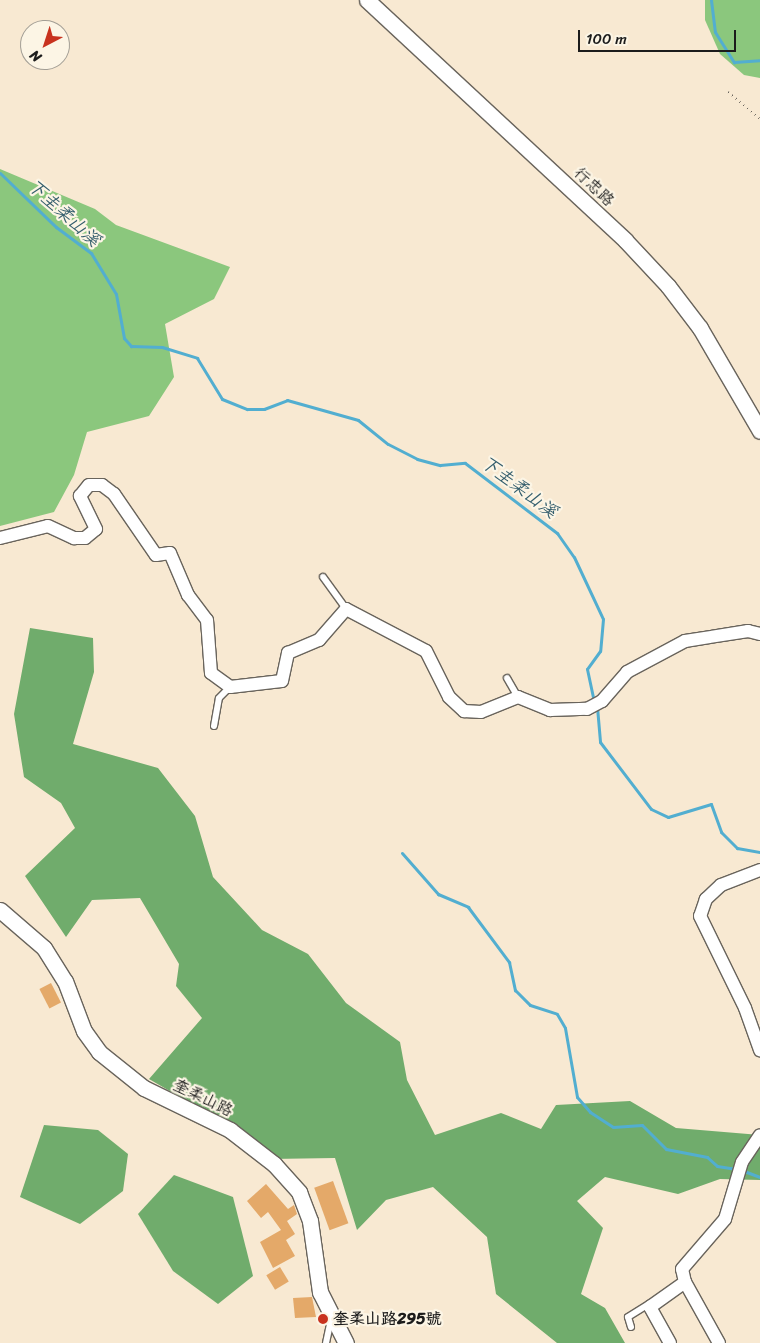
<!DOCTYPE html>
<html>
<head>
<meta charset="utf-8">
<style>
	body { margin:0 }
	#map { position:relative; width:760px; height:1343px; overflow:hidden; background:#f8e9d2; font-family:Sriracha,"LXGW WenKai TC",sans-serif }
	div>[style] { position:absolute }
	.green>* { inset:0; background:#8bc77d }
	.forest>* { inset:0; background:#70ac6c }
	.stream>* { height:3px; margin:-1.5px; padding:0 1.5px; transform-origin:1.5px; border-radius:1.5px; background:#52aed0 }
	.building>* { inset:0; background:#e4a969; transform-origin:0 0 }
	.path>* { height:2px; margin-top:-1px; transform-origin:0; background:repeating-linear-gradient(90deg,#69645c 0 1px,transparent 0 5px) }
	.roads { filter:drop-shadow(1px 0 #69645c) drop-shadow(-1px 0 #69645c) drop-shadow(0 1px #69645c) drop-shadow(0 -1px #69645c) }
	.service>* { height:6px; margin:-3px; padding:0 3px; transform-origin:3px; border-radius:3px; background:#fff }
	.minor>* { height:12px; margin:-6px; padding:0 6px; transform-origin:6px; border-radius:6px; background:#fff }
	.tertiary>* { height:15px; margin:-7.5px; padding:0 7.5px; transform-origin:7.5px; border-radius:7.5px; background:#fff }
	.dots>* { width:14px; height:14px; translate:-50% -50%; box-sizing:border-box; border:2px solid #fcf5e5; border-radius:50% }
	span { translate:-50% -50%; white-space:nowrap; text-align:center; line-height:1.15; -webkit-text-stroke:4.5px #fcf5e5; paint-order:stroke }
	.street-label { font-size:16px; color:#1c1c1c }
	.poi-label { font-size:16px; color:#1c1c1c; font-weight:700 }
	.left { translate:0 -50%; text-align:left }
	.water-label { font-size:18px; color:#345e6d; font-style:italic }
	.north { position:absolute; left:20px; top:20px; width:50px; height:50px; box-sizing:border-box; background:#fcf5e5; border:1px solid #a29e95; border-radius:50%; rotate:220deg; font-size:14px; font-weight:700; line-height:20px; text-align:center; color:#1c1c1c }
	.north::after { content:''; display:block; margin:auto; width:18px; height:22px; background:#c8321e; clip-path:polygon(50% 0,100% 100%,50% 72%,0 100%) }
	.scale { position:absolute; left:578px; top:30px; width:158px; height:22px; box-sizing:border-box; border:2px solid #1c1c1c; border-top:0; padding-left:6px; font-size:15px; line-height:18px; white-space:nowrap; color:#1c1c1c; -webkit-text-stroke:4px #fcf5e5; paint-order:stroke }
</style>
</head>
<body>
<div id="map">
	<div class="green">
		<i style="clip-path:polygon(705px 0,760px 0,760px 78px,744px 75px,720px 54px,705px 20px)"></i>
		<i style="clip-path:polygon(0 169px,95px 209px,116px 225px,230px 267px,214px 299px,165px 324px,174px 377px,149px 416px,87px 432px,74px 475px,54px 512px,0 526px)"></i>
	</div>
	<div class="forest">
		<i style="clip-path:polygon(30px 628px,93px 638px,94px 672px,73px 744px,158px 768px,195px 816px,213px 877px,262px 930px,308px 954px,346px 1003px,400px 1042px,407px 1080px,435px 1135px,501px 1113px,541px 1129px,556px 1105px,630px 1101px,676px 1128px,760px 1135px,760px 1180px,720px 1179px,678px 1194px,605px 1177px,577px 1201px,603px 1228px,581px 1294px,605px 1308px,625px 1343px,557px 1343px,496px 1294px,487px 1237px,433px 1187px,386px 1200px,357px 1230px,335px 1158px,271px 1159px,230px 1126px,149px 1079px,202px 1018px,176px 986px,179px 964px,140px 898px,92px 900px,66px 937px,25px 876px,75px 828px,61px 803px,24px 777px,14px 714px)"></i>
		<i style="clip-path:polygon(44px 1125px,98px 1130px,128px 1154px,123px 1191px,80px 1224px,20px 1197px)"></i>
		<i style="clip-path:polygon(174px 1175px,233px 1197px,253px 1276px,218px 1304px,173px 1271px,138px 1214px)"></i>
	</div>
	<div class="stream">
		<i style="left:711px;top:0;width:32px;rotate:83deg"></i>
		<i style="left:715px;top:32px;width:36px;rotate:58deg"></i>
		<i style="left:734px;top:62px;width:26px;rotate:-4deg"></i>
		<i style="left:0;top:173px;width:78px;rotate:44deg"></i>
		<i style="left:56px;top:227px;width:44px;rotate:36.6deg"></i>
		<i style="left:91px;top:253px;width:48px;rotate:58.6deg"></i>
		<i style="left:116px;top:294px;width:45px;rotate:79.7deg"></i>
		<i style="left:124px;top:338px;width:11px;rotate:49deg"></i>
		<i style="left:131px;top:346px;width:31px;rotate:2deg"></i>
		<i style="left:162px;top:347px;width:37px;rotate:17deg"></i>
		<i style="left:197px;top:358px;width:48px;rotate:58.6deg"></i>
		<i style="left:222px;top:399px;width:27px;rotate:22deg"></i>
		<i style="left:247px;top:409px;width:17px"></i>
		<i style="left:264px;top:409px;width:25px;rotate:-21deg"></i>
		<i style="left:287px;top:400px;width:74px;rotate:15.7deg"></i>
		<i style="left:358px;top:420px;width:38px;rotate:39deg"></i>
		<i style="left:388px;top:444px;width:33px;rotate:27deg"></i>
		<i style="left:417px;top:459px;width:24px;rotate:15deg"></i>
		<i style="left:440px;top:465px;width:25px;rotate:-5deg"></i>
		<i style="left:465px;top:463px;width:116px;rotate:37.3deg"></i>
		<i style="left:557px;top:533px;width:29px;rotate:55deg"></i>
		<i style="left:574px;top:557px;width:68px;rotate:64.9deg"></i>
		<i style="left:603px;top:619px;width:32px;rotate:95deg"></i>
		<i style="left:600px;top:651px;width:22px;rotate:126deg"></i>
		<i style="left:587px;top:669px;width:33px;rotate:78deg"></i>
		<i style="left:597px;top:707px;width:35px;rotate:85deg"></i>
		<i style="left:600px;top:742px;width:84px;rotate:52.7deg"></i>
		<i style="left:651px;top:809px;width:19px;rotate:25deg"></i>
		<i style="left:668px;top:817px;width:45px;rotate:-16.8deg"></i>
		<i style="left:711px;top:804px;width:30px;rotate:70deg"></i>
		<i style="left:721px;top:832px;width:23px;rotate:45deg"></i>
		<i style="left:737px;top:848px;width:23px;rotate:10deg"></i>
		<i style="left:402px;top:853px;width:55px;rotate:48.7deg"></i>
		<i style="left:438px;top:894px;width:33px;rotate:23deg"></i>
		<i style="left:468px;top:907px;width:69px;rotate:53.3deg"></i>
		<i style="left:509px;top:962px;width:29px;rotate:78deg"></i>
		<i style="left:515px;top:990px;width:21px;rotate:45deg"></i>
		<i style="left:530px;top:1005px;width:28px;rotate:18deg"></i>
		<i style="left:557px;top:1014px;width:16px;rotate:60deg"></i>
		<i style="left:565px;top:1028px;width:70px;rotate:80.1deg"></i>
		<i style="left:577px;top:1097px;width:20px;rotate:49deg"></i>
		<i style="left:590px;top:1112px;width:27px;rotate:33deg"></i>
		<i style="left:613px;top:1127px;width:29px;rotate:-4deg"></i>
		<i style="left:642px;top:1125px;width:34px;rotate:45deg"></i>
		<i style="left:666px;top:1149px;width:42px;rotate:11deg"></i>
		<i style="left:707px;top:1157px;width:13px;rotate:42deg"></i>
		<i style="left:717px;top:1166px;width:18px;rotate:9deg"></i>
		<i style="left:744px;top:1171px;width:17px;rotate:21deg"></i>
	</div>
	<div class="building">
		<i style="left:51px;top:983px;width:22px;height:13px;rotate:63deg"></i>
		<i style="left:333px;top:1181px;width:45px;height:20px;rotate:70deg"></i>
		<i style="clip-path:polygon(266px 1184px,288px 1209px,294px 1205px,297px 1214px,287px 1221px,295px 1234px,286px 1240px,295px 1256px,273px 1268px,260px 1242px,281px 1230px,268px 1212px,261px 1218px,247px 1201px)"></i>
		<i style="left:280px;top:1267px;width:17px;height:16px;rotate:59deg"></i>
		<i style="clip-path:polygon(312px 1297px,316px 1317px,295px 1318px,293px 1298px)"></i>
	</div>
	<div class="path">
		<i style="left:728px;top:92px;width:42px;rotate:40.2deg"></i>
	</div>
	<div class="roads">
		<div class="service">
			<i style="left:323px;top:577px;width:39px;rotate:54deg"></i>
			<i style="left:507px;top:678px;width:22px;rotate:60deg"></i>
			<i style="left:214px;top:726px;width:28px;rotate:-80deg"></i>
			<i style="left:219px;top:698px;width:16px;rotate:-45deg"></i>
			<i style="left:631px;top:1327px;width:10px;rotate:-107deg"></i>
			<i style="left:628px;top:1317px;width:26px;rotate:-32deg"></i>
			<i style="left:326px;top:1343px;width:24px;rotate:-78deg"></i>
		</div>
		<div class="minor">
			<i style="left:0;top:538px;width:49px;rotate:-14deg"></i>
			<i style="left:48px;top:526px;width:29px;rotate:25deg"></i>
			<i style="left:74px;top:538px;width:11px"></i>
			<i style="left:85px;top:538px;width:14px;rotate:-39deg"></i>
			<i style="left:96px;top:529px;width:37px;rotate:-116deg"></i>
			<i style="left:80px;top:496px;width:14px;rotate:-51deg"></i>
			<i style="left:89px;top:485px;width:13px"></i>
			<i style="left:102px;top:485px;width:15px;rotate:37deg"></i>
			<i style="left:114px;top:494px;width:74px;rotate:55.5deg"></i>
			<i style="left:156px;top:555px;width:14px;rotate:-8deg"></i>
			<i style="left:170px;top:553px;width:46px;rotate:66.8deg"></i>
			<i style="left:188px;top:595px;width:31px;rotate:53deg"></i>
			<i style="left:207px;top:620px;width:53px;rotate:85.7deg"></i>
			<i style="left:211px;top:673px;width:24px;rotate:36deg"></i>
			<i style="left:230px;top:687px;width:52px;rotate:-6.6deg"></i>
			<i style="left:282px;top:681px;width:29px;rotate:-78deg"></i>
			<i style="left:288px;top:653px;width:34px;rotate:-23deg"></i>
			<i style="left:319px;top:640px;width:41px;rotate:-48.9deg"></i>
			<i style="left:346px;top:609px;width:90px;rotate:27.7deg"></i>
			<i style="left:426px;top:651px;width:51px;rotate:63.4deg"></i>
			<i style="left:449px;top:697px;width:21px;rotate:43deg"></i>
			<i style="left:464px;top:711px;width:17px;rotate:3deg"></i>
			<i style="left:481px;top:712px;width:40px;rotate:-22deg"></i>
			<i style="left:518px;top:697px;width:35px;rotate:22deg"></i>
			<i style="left:550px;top:710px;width:37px;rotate:-2deg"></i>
			<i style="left:587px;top:709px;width:17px;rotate:-28deg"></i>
			<i style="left:602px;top:701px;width:38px;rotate:-49deg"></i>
			<i style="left:627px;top:672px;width:66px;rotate:-28.1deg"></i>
			<i style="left:685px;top:641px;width:64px;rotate:-9deg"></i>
			<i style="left:748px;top:631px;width:12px;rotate:14deg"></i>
			<i style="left:760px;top:870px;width:42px;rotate:159deg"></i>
			<i style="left:721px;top:885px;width:21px;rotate:137deg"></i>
			<i style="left:706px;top:899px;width:18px;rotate:109deg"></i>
			<i style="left:700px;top:916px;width:102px;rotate:63.9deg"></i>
			<i style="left:745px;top:1008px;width:45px;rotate:70.3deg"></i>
			<i style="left:685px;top:1282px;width:70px;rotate:60.9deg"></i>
			<i style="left:670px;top:1343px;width:41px;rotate:-119.1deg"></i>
			<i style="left:650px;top:1307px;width:43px;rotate:-35.5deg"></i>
			<i style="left:685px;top:1282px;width:13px;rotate:-103deg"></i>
			<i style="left:682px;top:1269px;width:66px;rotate:-49.3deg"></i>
			<i style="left:725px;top:1219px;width:59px;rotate:-73.4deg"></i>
			<i style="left:742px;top:1162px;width:32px;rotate:-56deg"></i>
		</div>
		<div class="tertiary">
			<i style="left:367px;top:0;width:352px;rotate:42.9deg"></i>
			<i style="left:625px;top:240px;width:63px;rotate:46.9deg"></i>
			<i style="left:668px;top:286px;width:53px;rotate:52.7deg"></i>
			<i style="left:700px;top:328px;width:119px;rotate:59.8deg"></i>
			<i style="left:0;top:910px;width:58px;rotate:40.8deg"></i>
			<i style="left:44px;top:948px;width:39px;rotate:58deg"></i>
			<i style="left:65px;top:981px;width:53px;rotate:69.2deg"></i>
			<i style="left:84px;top:1031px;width:26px;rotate:54deg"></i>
			<i style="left:99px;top:1052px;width:58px;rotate:38.7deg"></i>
			<i style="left:144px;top:1088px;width:96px;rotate:26deg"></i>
			<i style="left:230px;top:1130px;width:56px;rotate:37.7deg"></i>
			<i style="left:274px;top:1164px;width:38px;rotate:48deg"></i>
			<i style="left:299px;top:1192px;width:31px;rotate:69deg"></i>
			<i style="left:310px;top:1221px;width:72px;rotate:82deg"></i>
			<i style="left:320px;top:1292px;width:57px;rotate:63deg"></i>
		</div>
	</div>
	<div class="dots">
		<i style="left:323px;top:1319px;background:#c8321e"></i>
	</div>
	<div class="street-label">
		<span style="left:594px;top:187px;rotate:43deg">行忠路</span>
		<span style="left:203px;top:1098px;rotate:26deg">奎柔山路</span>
	</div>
	<div class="poi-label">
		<span class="left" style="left:333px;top:1319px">奎柔山路295號</span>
	</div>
	<div class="water-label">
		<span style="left:64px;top:213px;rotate:42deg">下圭柔山溪</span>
		<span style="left:519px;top:487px;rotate:37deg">下圭柔山溪</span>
	</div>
	<div class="north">N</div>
	<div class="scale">100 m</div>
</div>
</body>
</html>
